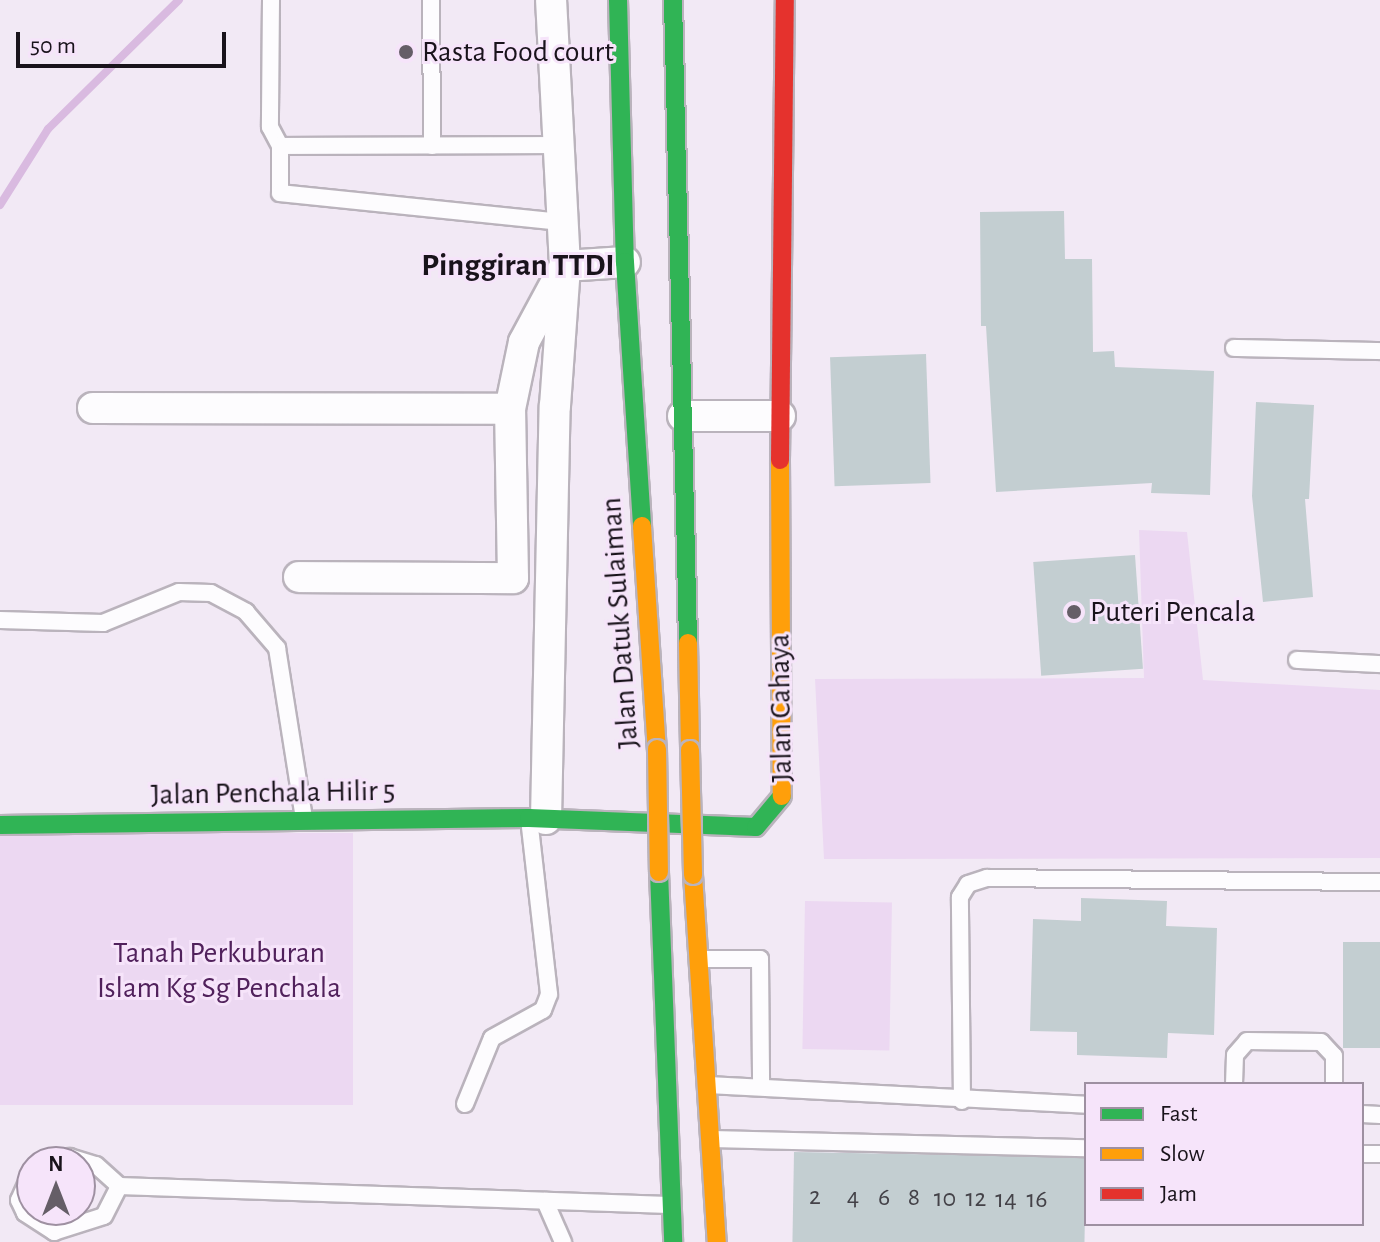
<!DOCTYPE html>
<html>
<head>
<meta charset="utf-8">
<style>
	body { margin:0 }
	#map { position:relative; width:1380px; height:1242px; overflow:hidden; background:#f2e9f5; font-family:"Alegreya Sans",sans-serif }
	div>[style] { position:absolute }
	.green>* { inset:0; background:#ecd8f2; transform-origin:0 0 }
	.stream>* { height:8px; margin:-4px; padding:0 4px; transform-origin:4px; border-radius:4px; background:#d9bae0 }
	.building>* { inset:0; background:#c3ced1; transform-origin:0 0 }
	.roads { filter:drop-shadow(2px 0 #bab3bc) drop-shadow(-2px 0 #bab3bc) drop-shadow(0 2px #bab3bc) drop-shadow(0 -2px #bab3bc) }
	.lane>* { height:16px; margin:-8px; padding:0 8px; transform-origin:8px; border-radius:8px; background:#fdfcfe }
	.street>* { height:30px; margin:-15px; padding:0 15px; transform-origin:15px; border-radius:15px; background:#fdfcfe }
	.fast>* { height:18px; margin:-9px; padding:0 9px; transform-origin:9px; border-radius:9px; background:#30b455 }
	.slow>* { height:18px; margin:-9px; padding:0 9px; transform-origin:9px; border-radius:9px; background:#ff9f0a }
	.jam>* { height:18px; margin:-9px; padding:0 9px; transform-origin:9px; border-radius:9px; background:#e5322d }
	.bridges { filter:drop-shadow(2px 0 #bab3bc) drop-shadow(-2px 0 #bab3bc) drop-shadow(0 2px #bab3bc) drop-shadow(0 -2px #bab3bc) }
	.slow-bridge>* { height:18px; margin:-9px; padding:0 9px; transform-origin:9px; border-radius:9px; background:#ff9f0a }
	.dots>* { width:22px; height:22px; translate:-50% -50%; box-sizing:border-box; border:4px solid #f6e4fa; border-radius:50% }
	span { translate:-50% -50%; white-space:nowrap; text-align:center; line-height:1.15; -webkit-text-stroke:6px #f6e4fa; paint-order:stroke }
	.number-label { font-size:26px; color:#444248 }
	.number-label span { -webkit-text-stroke-width:0 }
	.poi-label { font-size:30px; color:#19131b }
	.left { translate:0 -50%; text-align:left }
	.street-label { font-size:30px; color:#19131b }
	.park-label { font-size:30px; color:#51215c }
	.neighbourhood-label { font-size:32px; color:#19131b; font-weight:700 }
	.legend { position:absolute; left:1084px; top:1082px; width:280px; height:144px; box-sizing:border-box; background:#f6e4fa; border:2px solid #9e90a1; margin:0; padding:10px 14px; list-style:none; font-size:24px; color:#19131b }
	.legend li { display:flex; align-items:center; gap:16px; height:40px }
	.legend b { width:40px; border:2px solid #9e90a1 }
	.north { position:absolute; left:16px; top:1146px; width:80px; height:80px; box-sizing:border-box; background:#f6e4fa; border:2px solid #9e90a1; border-radius:50%; rotate:0deg; font-size:22px; font-weight:700; line-height:32px; text-align:center; color:#19131b }
	.north::after { content:''; display:block; margin:auto; width:28px; height:36px; background:#655e67; clip-path:polygon(50% 0,100% 100%,50% 72%,0 100%) }
	.scale { position:absolute; left:16px; top:32px; width:210px; height:36px; box-sizing:border-box; border:4px solid #19131b; border-top:0; padding-left:10px; font-size:24px; line-height:28px; white-space:nowrap; color:#19131b; -webkit-text-stroke:6px #f6e4fa; paint-order:stroke }
</style>
</head>
<body>
<div id="map">
	<div class="green">
		<i style="clip-path:polygon(1139px 530px,1187px 532px,1203px 680px,1380px 690px,1380px 858px,824px 859px,815px 679px,1144px 678px)"></i>
		<i style="left:353px;top:833px;width:272px;height:353px;rotate:90deg"></i>
		<i style="left:805px;top:901px;width:87px;height:148px;rotate:1deg"></i>
	</div>
	<div class="stream">
		<i style="left:0;top:205px;width:90px;rotate:-57.7deg"></i>
		<i style="left:48px;top:129px;width:184px;rotate:-44.6deg"></i>
	</div>
	<div class="building">
		<i style="clip-path:polygon(1064px 211px,1065px 259px,1092px 259px,1093px 352px,1114px 351px,1115px 367px,1214px 371px,1210px 495px,1151px 493px,1152px 483px,996px 492px,986px 326px,981px 326px,980px 212px)"></i>
		<i style="left:926px;top:354px;width:129px;height:96px;rotate:88deg"></i>
		<i style="clip-path:polygon(1256px 402px,1314px 405px,1309px 499px,1305px 499px,1313px 597px,1263px 602px,1252px 496px)"></i>
		<i style="left:1135px;top:555px;width:114px;height:102px;rotate:86deg"></i>
		<i style="clip-path:polygon(1081px 898px,1167px 901px,1166px 926px,1217px 928px,1214px 1035px,1168px 1033px,1167px 1058px,1077px 1055px,1077px 1032px,1030px 1031px,1033px 919px,1081px 921px)"></i>
		<i style="left:1343px;top:942px;width:37px;height:106px"></i>
		<i style="left:794px;top:1152px;width:292px;height:90px;rotate:1deg"></i>
	</div>
	<div class="roads">
		<div class="lane">
			<i style="left:271px;top:0;width:127px;rotate:90.5deg"></i>
			<i style="left:270px;top:127px;width:21px;rotate:62deg"></i>
			<i style="left:431px;top:0;width:146px;rotate:89.6deg"></i>
			<i style="left:557px;top:145px;width:277px;rotate:179.8deg"></i>
			<i style="left:280px;top:146px;width:47px;rotate:90deg"></i>
			<i style="left:280px;top:193px;width:282px;rotate:5.9deg"></i>
			<i style="left:1234px;top:348px;width:146px;rotate:1.2deg"></i>
			<i style="left:0;top:620px;width:103px;rotate:1.7deg"></i>
			<i style="left:103px;top:623px;width:82px;rotate:-22.2deg"></i>
			<i style="left:179px;top:592px;width:32px;rotate:2deg"></i>
			<i style="left:211px;top:593px;width:40px;rotate:28deg"></i>
			<i style="left:246px;top:612px;width:48px;rotate:49.3deg"></i>
			<i style="left:277px;top:648px;width:173px;rotate:81deg"></i>
			<i style="left:1297px;top:660px;width:83px;rotate:2.8deg"></i>
			<i style="left:700px;top:959px;width:60px"></i>
			<i style="left:760px;top:959px;width:127px;rotate:89.5deg"></i>
			<i style="left:1234px;top:1084px;width:29px;rotate:-88deg"></i>
			<i style="left:1235px;top:1055px;width:18px;rotate:-49deg"></i>
			<i style="left:1247px;top:1041px;width:74px;rotate:0.8deg"></i>
			<i style="left:1321px;top:1042px;width:19px;rotate:47deg"></i>
			<i style="left:1334px;top:1056px;width:28px;rotate:90deg"></i>
			<i style="left:708px;top:1085px;width:379px;rotate:3deg"></i>
			<i style="left:962px;top:1101px;width:204px;rotate:-90.6deg"></i>
			<i style="left:960px;top:897px;width:15px;rotate:-58deg"></i>
			<i style="left:968px;top:884px;width:20px;rotate:-18deg"></i>
			<i style="left:987px;top:878px;width:393px;rotate:0.6deg"></i>
			<i style="left:465px;top:1104px;width:71px;rotate:-67.8deg"></i>
			<i style="left:492px;top:1038px;width:58px;rotate:-28.8deg"></i>
			<i style="left:543px;top:1010px;width:17px;rotate:-69deg"></i>
			<i style="left:549px;top:994px;width:176px;rotate:-96.5deg"></i>
			<i style="left:1362px;top:1114px;width:18px;rotate:3deg"></i>
			<i style="left:712px;top:1139px;width:374px;rotate:1.4deg"></i>
			<i style="left:1362px;top:1154px;width:18px"></i>
			<i style="left:45px;top:1162px;width:25px;rotate:-12deg"></i>
			<i style="left:69px;top:1157px;width:28px;rotate:17deg"></i>
			<i style="left:96px;top:1165px;width:31px;rotate:42deg"></i>
			<i style="left:119px;top:1186px;width:550px;rotate:1.98deg"></i>
			<i style="left:32px;top:1171px;width:32px;rotate:114deg"></i>
			<i style="left:19px;top:1200px;width:14px;rotate:65deg"></i>
			<i style="left:25px;top:1213px;width:35px;rotate:33deg"></i>
			<i style="left:54px;top:1232px;width:52px;rotate:-17.7deg"></i>
			<i style="left:104px;top:1216px;width:34px;rotate:-63deg"></i>
			<i style="left:545px;top:1201px;width:45px;rotate:66.3deg"></i>
		</div>
		<div class="street">
			<i style="left:93px;top:408px;width:417px;rotate:0.1deg"></i>
			<i style="left:510px;top:409px;width:68px;rotate:-78.2deg"></i>
			<i style="left:524px;top:342px;width:86px;rotate:-61.7deg"></i>
			<i style="left:565px;top:266px;width:60px;rotate:-3.8deg"></i>
			<i style="left:683px;top:416px;width:97px"></i>
			<i style="left:299px;top:577px;width:214px;rotate:0.3deg"></i>
			<i style="left:513px;top:578px;width:169px;rotate:-91deg"></i>
			<i style="left:546px;top:819px;width:413px;rotate:-88.8deg"></i>
			<i style="left:555px;top:406px;width:140px;rotate:-85.9deg"></i>
			<i style="left:565px;top:266px;width:266px;rotate:-93deg"></i>
		</div>
		<div class="fast">
			<i style="left:618px;top:0;width:262px;rotate:88.5deg"></i>
			<i style="left:625px;top:262px;width:265px;rotate:86.3deg"></i>
			<i style="left:673px;top:0;width:643px;rotate:88.66deg"></i>
			<i style="left:0;top:825px;width:529px;rotate:-0.76deg"></i>
			<i style="left:529px;top:818px;width:227px;rotate:2.3deg"></i>
			<i style="left:756px;top:827px;width:40px;rotate:-50deg"></i>
			<i style="left:659px;top:872px;width:370px;rotate:87.8deg"></i>
		</div>
		<div class="slow">
			<i style="left:780px;top:460px;width:336px;rotate:89.7deg"></i>
			<i style="left:642px;top:526px;width:224px;rotate:86.2deg"></i>
			<i style="left:688px;top:643px;width:107px;rotate:88.9deg"></i>
			<i style="left:693px;top:875px;width:368px;rotate:86.3deg"></i>
		</div>
		<div class="jam">
			<i style="left:780px;top:460px;width:460px;rotate:-89.4deg"></i>
		</div>
	</div>
	<div class="bridges">
		<div class="slow-bridge">
			<i style="left:657px;top:749px;width:123px;rotate:89.1deg"></i>
			<i style="left:690px;top:750px;width:125px;rotate:88.6deg"></i>
		</div>
	</div>
	<div class="dots">
		<i style="left:406px;top:52px;background:#655e67"></i>
		<i style="left:1074px;top:612px;background:#655e67"></i>
	</div>
	<div class="number-label">
		<span style="left:815px;top:1197px">2</span>
		<span style="left:853px;top:1198px">4</span>
		<span style="left:884px;top:1198px">6</span>
		<span style="left:914px;top:1198px">8</span>
		<span style="left:945px;top:1199px">10</span>
		<span style="left:976px;top:1199px">12</span>
		<span style="left:1006px;top:1200px">14</span>
		<span style="left:1037px;top:1200px">16</span>
	</div>
	<div class="poi-label">
		<span class="left" style="left:422px;top:52px">Rasta Food court</span>
		<span class="left" style="left:1090px;top:612px">Puteri Pencala</span>
	</div>
	<div class="street-label">
		<span style="left:620px;top:623px;rotate:-94deg">Jalan Datuk Sulaiman</span>
		<span style="left:781px;top:708px;rotate:-91deg">Jalan Cahaya</span>
		<span style="left:273px;top:793px;rotate:-1deg">Jalan Penchala Hilir 5</span>
	</div>
	<div class="park-label">
		<span style="left:219px;top:970px">Tanah Perkuburan<br>Islam Kg Sg Penchala</span>
	</div>
	<div class="neighbourhood-label">
		<span style="left:518px;top:265px">Pinggiran TTDI</span>
	</div>
	<ul class="legend">
	<li><b style="height:10px;background:#30b455"></b>Fast</li>
	<li><b style="height:10px;background:#ff9f0a"></b>Slow</li>
	<li><b style="height:10px;background:#e5322d"></b>Jam</li>
	</ul>
	<div class="north">N</div>
	<div class="scale">50 m</div>
</div>
</body>
</html>
